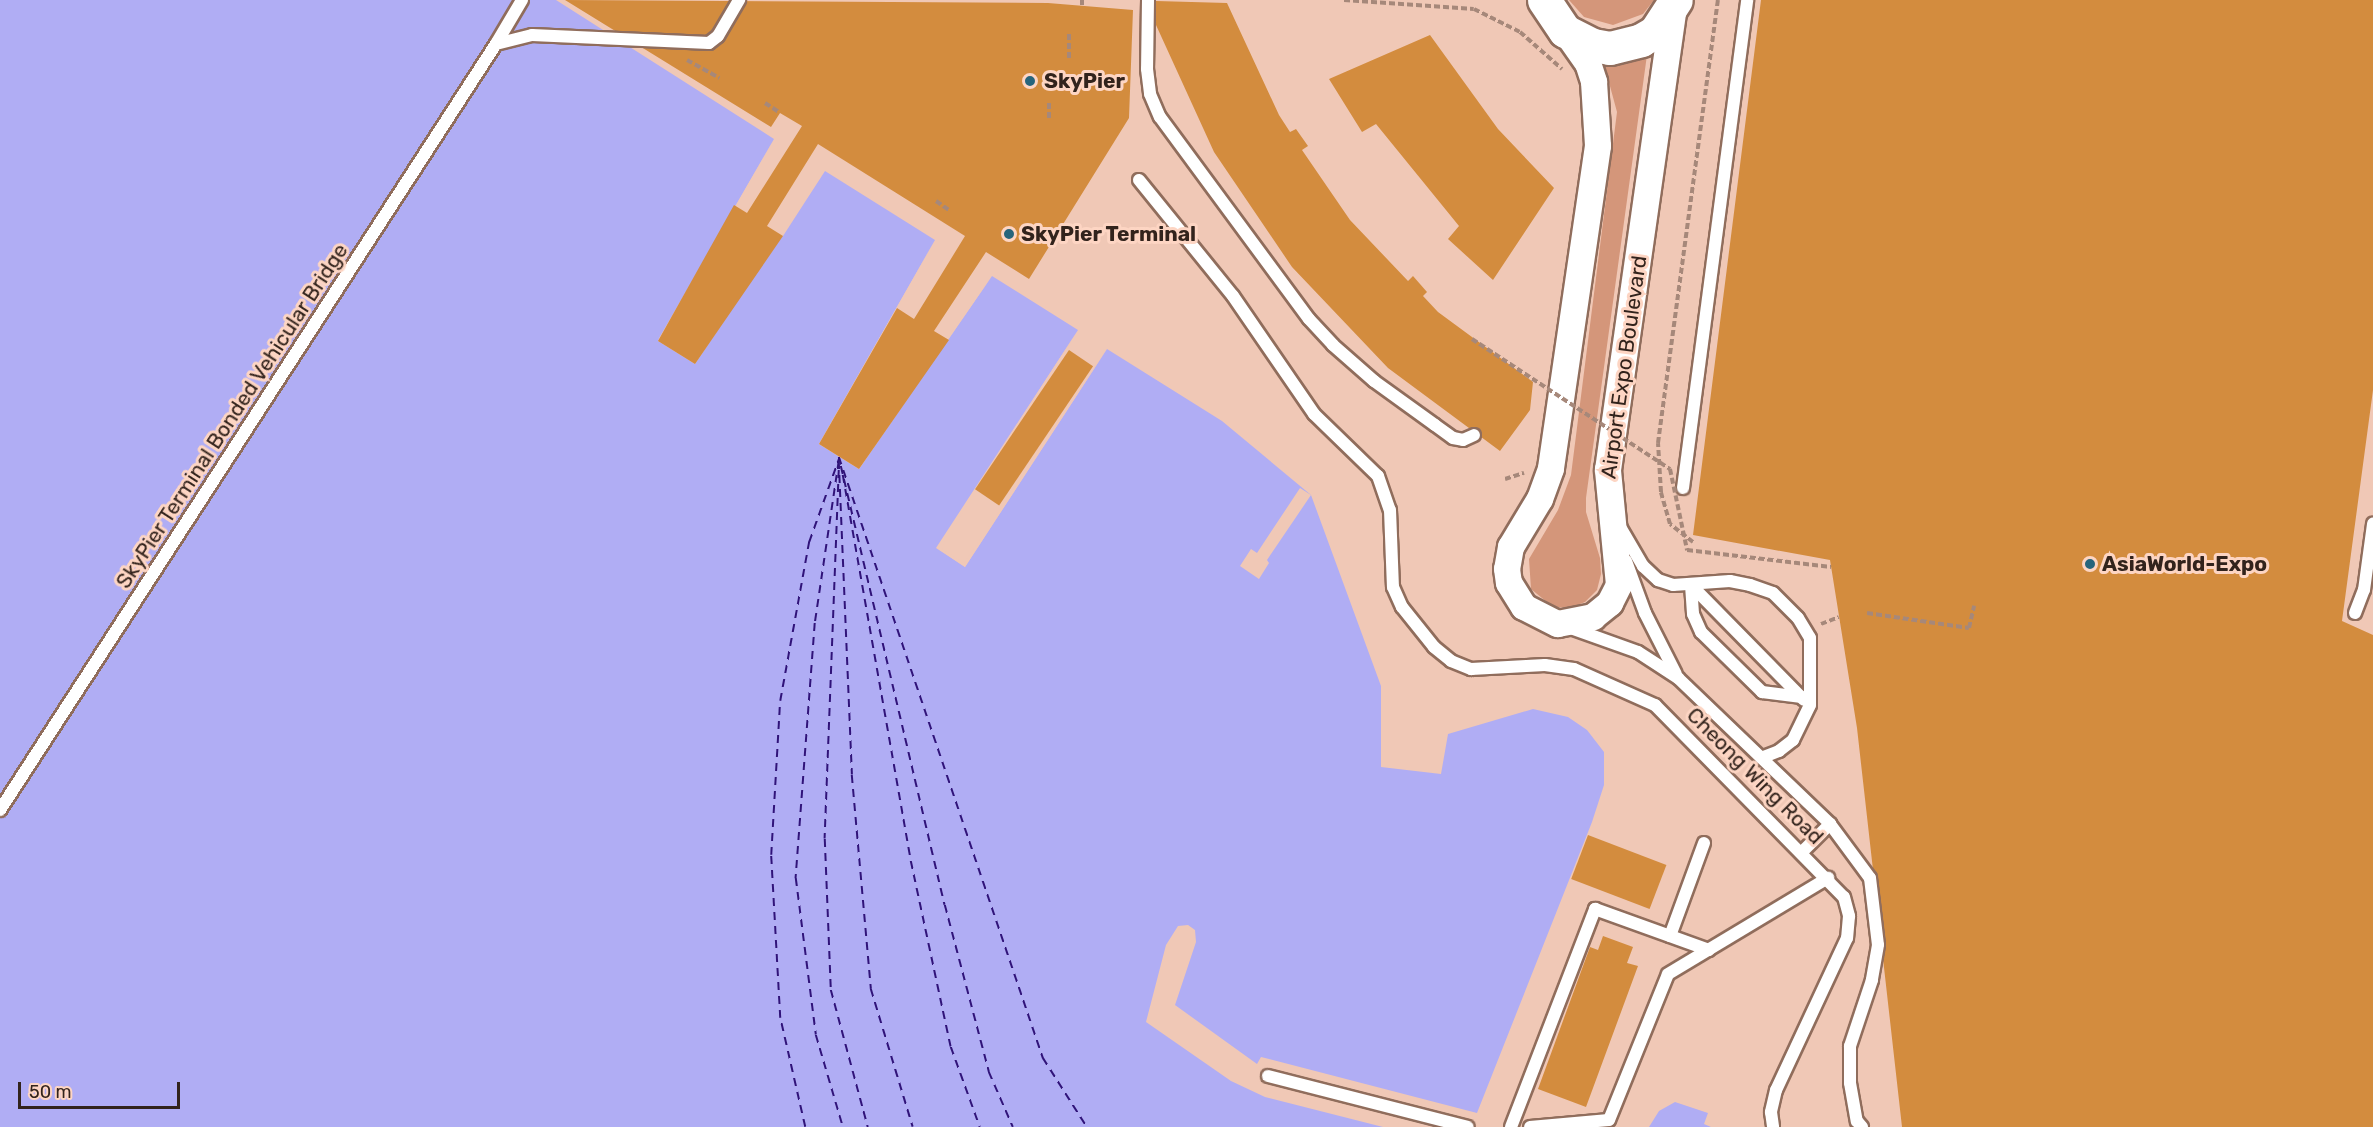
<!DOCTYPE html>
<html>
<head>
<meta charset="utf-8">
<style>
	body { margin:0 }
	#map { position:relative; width:2373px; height:1127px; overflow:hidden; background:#f0c8b6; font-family:Rubik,sans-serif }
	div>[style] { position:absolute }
	.green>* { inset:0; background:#d4967a }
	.water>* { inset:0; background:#b0adf4 }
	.pier>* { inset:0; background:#f0c8b6 }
	.ferry>* { height:1.5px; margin-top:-0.75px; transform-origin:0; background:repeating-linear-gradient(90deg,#301379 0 8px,transparent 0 14px) }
	.building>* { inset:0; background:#d38c3e; transform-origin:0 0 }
	.path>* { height:4px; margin-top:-2px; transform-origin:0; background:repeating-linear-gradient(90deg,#a6887a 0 6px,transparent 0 9px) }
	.roads { filter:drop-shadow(2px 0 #906d5c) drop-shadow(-2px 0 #906d5c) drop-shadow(0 2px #906d5c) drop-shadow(0 -2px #906d5c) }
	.lane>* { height:12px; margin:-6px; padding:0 6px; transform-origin:6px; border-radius:6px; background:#fff }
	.street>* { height:26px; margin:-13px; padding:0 13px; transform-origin:13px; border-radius:13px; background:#fff }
	.secondary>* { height:33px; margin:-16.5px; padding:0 16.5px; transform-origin:16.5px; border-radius:16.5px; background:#fff }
	.path-bridge>* { height:4px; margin-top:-2px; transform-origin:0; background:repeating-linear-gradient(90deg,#a6887a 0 6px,transparent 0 9px) }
	.dots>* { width:16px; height:16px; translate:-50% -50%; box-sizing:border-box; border:3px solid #fdd5c3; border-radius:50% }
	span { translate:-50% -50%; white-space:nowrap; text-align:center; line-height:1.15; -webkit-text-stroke:6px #fdd5c3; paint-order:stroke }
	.poi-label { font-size:21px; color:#32231c; font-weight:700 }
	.left { translate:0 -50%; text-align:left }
	.street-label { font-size:21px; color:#32231c }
	.scale { position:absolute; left:18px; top:1082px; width:162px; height:27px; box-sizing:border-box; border:3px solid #32231c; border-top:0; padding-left:8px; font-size:18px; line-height:21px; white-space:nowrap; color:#32231c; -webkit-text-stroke:4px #fdd5c3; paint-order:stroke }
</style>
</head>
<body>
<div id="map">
	<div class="green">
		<i style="clip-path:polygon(1569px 0,1654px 0,1643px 14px,1613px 25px,1584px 17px)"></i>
		<i style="clip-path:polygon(1647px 55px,1586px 498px,1586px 512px,1600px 558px,1601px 574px,1597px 590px,1585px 602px,1570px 608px,1553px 607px,1531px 589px,1529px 559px,1558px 510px,1571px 475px,1617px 112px,1604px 64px,1618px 65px)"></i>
	</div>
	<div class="water">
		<i style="clip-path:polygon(0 0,556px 0,774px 139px,658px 340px,783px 236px,825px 171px,935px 240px,819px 444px,859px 469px,992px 276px,1078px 330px,937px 548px,965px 567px,1107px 349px,1222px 421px,1311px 495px,1381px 686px,1381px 767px,1441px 774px,1448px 734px,1533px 709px,1568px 717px,1587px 730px,1604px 752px,1604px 785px,1592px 822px,1477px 1113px,1261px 1057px,1257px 1064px,1175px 1005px,1196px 942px,1195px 930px,1188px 925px,1178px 926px,1166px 945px,1146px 1022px,1231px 1081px,1265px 1097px,1383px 1127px,0 1127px)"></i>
		<i style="clip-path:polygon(1675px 1102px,1708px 1113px,1704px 1124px,1711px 1127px,1649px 1127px,1659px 1111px)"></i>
	</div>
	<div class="pier">
		<i style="clip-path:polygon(774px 139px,662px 340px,694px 360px,825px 171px,695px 364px,658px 341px)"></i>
		<i style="clip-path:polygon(935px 240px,823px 443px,946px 339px,992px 276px,859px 469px,819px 444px)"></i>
		<i style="clip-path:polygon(1078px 330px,941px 548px,964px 563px,1107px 349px,965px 567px,936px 548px)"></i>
		<i style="clip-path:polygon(1300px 488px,1311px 495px,1267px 560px,1269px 563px,1259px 579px,1240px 566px,1251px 549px,1257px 553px)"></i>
	</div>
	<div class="ferry">
		<i style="left:839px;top:457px;width:635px;rotate:71.25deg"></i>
		<i style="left:1043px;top:1058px;width:82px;rotate:57.5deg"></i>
		<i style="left:839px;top:461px;width:164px;rotate:98.4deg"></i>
		<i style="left:815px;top:623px;width:256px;rotate:94.3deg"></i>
		<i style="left:796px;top:878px;width:158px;rotate:82.7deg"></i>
		<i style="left:816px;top:1035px;width:96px;rotate:73.6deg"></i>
		<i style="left:839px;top:461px;width:314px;rotate:87.6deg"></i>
		<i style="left:852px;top:775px;width:215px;rotate:84.9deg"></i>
		<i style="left:871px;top:989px;width:144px;rotate:73.1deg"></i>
		<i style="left:841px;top:466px;width:451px;rotate:76.7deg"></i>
		<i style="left:945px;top:905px;width:173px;rotate:75.2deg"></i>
		<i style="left:989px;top:1072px;width:60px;rotate:66.4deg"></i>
		<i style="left:839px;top:470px;width:369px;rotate:92.2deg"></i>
		<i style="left:825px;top:839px;width:151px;rotate:87.7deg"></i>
		<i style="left:831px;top:990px;width:142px;rotate:74.9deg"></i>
		<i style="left:843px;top:475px;width:392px;rotate:80deg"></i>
		<i style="left:911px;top:861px;width:190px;rotate:77.9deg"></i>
		<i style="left:951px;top:1047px;width:85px;rotate:70.1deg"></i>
		<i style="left:805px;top:1127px;width:112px;rotate:-102.9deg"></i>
		<i style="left:780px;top:1018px;width:163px;rotate:-93.2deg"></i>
		<i style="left:771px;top:855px;width:154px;rotate:-86.7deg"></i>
		<i style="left:780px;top:701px;width:162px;rotate:-79.7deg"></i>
		<i style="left:809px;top:542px;width:89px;rotate:-70.3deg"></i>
	</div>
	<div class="building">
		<i style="clip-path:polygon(565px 0,1048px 3px,1133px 10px,1129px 118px,1029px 279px,986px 252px,934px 331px,949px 340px,859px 469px,819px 444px,897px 308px,914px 319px,965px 236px,818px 144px,767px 226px,783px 236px,695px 364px,658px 341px,734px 205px,747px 213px,802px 126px,780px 113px,771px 127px)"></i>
		<i style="clip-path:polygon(1761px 0,2373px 0,2373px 390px,2342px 621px,2373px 635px,2373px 1127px,1902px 1127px,1857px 728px,1830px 560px,1693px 535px)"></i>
		<i style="clip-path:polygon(1156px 1px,1227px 3px,1279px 115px,1290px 132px,1296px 129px,1308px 146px,1302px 150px,1350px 220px,1408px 281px,1413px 276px,1427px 292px,1423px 296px,1438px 312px,1533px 382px,1530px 410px,1500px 451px,1388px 368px,1292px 267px,1214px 152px,1156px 25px)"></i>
		<i style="clip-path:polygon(1430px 35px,1498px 129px,1554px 188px,1493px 280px,1448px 239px,1459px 226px,1376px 124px,1362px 132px,1329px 79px)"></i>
		<i style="left:1069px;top:350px;width:29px;height:168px;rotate:34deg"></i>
		<i style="left:1588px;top:835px;width:84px;height:47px;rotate:21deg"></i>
		<i style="clip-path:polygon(1603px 936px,1633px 947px,1627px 963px,1638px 966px,1586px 1107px,1538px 1089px,1590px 947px,1598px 950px)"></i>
	</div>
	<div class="path">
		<i style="left:1344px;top:0;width:130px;rotate:4deg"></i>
		<i style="left:1474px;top:9px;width:51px;rotate:26.6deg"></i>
		<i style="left:1520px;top:32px;width:56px;rotate:41.4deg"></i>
		<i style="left:1082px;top:5px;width:5px;rotate:-90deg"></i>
		<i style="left:1069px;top:58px;width:26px;rotate:-90deg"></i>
		<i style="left:687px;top:60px;width:37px;rotate:29deg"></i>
		<i style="left:765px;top:103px;width:17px;rotate:33deg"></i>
		<i style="left:1049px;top:118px;width:17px;rotate:-90deg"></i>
		<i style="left:936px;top:201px;width:16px;rotate:35deg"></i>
		<i style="left:1505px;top:479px;width:20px;rotate:-18deg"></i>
		<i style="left:1693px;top:542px;width:29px;rotate:-142deg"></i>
		<i style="left:1670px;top:524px;width:33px;rotate:-106deg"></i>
		<i style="left:1661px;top:492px;width:49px;rotate:-93.5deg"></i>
		<i style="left:1658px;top:443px;width:447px;rotate:-82.3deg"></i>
		<i style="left:1867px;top:613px;width:103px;rotate:8.4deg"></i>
		<i style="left:1969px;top:628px;width:23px;rotate:-77deg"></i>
		<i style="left:1821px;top:624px;width:19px;rotate:-21deg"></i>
	</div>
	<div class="roads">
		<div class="lane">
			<i style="left:522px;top:0;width:51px;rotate:120.6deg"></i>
			<i style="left:496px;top:44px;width:37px;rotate:-14deg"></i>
			<i style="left:532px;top:35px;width:177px;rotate:2.6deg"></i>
			<i style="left:709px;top:43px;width:11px;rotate:-38deg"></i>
			<i style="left:718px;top:36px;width:42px;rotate:-59.7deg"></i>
			<i style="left:1148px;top:0;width:69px;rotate:90.8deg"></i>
			<i style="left:1147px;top:69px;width:25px;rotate:83deg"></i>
			<i style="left:1150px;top:94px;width:25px;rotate:67deg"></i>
			<i style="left:1160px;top:117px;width:251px;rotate:53.6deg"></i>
			<i style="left:1309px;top:319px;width:35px;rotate:47deg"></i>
			<i style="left:1333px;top:345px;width:55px;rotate:41.3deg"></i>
			<i style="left:1374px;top:381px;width:75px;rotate:35.8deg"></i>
			<i style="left:1435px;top:425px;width:22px;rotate:36deg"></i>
			<i style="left:1453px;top:438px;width:10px;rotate:11deg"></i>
			<i style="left:1463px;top:440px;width:12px;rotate:-24deg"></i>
			<i style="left:1139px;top:180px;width:149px;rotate:51deg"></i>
			<i style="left:1233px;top:296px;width:143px;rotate:55.5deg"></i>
			<i style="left:1314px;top:414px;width:89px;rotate:44.1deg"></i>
			<i style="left:1378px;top:476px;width:36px;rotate:71deg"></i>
			<i style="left:1390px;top:510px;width:77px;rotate:87.8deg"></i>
			<i style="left:1393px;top:587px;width:22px;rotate:66deg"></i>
			<i style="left:1402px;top:607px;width:51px;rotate:51.3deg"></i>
			<i style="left:1434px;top:647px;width:22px;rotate:39deg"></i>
			<i style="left:1451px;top:661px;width:22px;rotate:22deg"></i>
			<i style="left:1471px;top:669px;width:74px;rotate:-3.1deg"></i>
			<i style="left:1545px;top:665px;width:29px;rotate:8deg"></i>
			<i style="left:1574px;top:669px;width:89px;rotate:24deg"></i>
			<i style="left:1655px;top:705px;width:269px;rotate:45.5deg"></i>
			<i style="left:1844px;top:897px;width:20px;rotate:75deg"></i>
			<i style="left:1849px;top:916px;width:22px;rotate:95deg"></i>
			<i style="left:1847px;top:938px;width:168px;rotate:115deg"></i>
			<i style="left:1776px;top:1090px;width:23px;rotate:103deg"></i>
			<i style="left:1771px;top:1112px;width:15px;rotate:82deg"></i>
			<i style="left:1683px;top:488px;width:492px;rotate:-82.5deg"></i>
			<i style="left:1619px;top:525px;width:48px;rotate:59.7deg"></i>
			<i style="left:1643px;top:566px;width:21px;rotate:43deg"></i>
			<i style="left:1658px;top:580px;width:16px;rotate:18deg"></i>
			<i style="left:1673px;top:585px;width:57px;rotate:-4deg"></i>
			<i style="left:1730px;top:581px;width:20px;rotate:11deg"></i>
			<i style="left:1750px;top:585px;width:24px;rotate:19deg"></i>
			<i style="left:1773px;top:593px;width:35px;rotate:45deg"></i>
			<i style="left:1798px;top:618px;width:23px;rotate:59deg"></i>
			<i style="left:1810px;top:638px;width:67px;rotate:90deg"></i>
			<i style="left:1810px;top:705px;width:39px;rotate:116deg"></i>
			<i style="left:1793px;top:740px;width:18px;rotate:142deg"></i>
			<i style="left:1779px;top:751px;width:19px;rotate:159deg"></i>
			<i style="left:1626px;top:561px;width:55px;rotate:69.9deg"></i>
			<i style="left:1645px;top:613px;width:68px;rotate:63.1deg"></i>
			<i style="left:1691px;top:585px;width:29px;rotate:86deg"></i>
			<i style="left:1693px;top:614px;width:20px;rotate:66deg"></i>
			<i style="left:1701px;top:632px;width:86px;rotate:44.5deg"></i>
			<i style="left:1762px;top:692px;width:40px;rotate:7.1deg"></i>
			<i style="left:1691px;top:585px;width:161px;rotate:45.5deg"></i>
			<i style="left:2355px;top:613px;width:25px;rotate:-69deg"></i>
			<i style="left:2364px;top:590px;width:67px;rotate:-82.2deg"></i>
			<i style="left:1568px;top:627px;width:74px;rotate:19.7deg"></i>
			<i style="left:1638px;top:652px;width:48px;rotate:33deg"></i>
			<i style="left:1678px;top:678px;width:211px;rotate:43.8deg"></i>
			<i style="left:1830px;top:824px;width:67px;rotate:53.5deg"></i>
			<i style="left:1870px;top:878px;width:67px;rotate:83.2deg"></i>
			<i style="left:1878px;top:945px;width:36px;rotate:100deg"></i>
			<i style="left:1872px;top:980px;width:70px;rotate:108.4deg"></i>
			<i style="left:1850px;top:1046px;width:37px;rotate:90deg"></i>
			<i style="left:1850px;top:1083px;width:39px;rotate:80deg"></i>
			<i style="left:1857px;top:1121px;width:8px;rotate:50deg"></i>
			<i style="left:0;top:810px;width:913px;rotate:-57.08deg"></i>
			<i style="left:1802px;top:852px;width:40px;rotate:-45deg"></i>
			<i style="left:1670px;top:936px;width:99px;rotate:-69.9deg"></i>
			<i style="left:1268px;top:1076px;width:206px;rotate:14.3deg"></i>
			<i style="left:1511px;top:1127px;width:234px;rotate:-68.9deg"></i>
			<i style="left:1595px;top:909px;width:121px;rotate:19.8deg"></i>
			<i style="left:1530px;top:1127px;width:79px;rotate:-5.1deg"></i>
			<i style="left:1609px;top:1120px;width:157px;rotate:-68deg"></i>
			<i style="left:1668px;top:974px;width:187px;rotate:-31deg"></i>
		</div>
		<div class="street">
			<i style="left:1566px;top:32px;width:38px;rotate:55deg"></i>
			<i style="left:1588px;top:63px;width:20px;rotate:72deg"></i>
			<i style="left:1594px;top:82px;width:64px;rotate:86.4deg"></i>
			<i style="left:1598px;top:146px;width:326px;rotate:98.3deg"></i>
			<i style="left:1551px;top:469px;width:32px;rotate:110deg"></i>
			<i style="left:1540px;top:499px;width:56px;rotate:121.1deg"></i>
			<i style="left:1511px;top:547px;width:22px;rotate:100deg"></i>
			<i style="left:1507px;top:569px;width:14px;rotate:82deg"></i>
			<i style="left:1509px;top:583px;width:28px;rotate:58deg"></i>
			<i style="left:1524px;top:607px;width:38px;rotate:27deg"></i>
			<i style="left:1558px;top:624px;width:36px;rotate:-11deg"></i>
			<i style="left:1593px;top:617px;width:22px;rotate:-39deg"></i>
			<i style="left:1610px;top:603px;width:20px;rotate:-63deg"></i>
			<i style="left:1619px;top:585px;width:116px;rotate:-95.5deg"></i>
			<i style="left:1608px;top:470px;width:469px;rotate:-81.9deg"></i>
		</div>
		<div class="secondary">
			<i style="left:1544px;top:0;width:37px;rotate:56deg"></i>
			<i style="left:1565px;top:31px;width:31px;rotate:27deg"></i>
			<i style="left:1593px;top:45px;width:17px;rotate:10deg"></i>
			<i style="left:1610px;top:48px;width:32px;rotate:-14deg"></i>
			<i style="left:1641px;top:40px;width:16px;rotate:-30deg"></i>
			<i style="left:1655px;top:32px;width:38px;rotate:-57deg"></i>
		</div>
	</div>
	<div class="path-bridge">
		<i style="left:1472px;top:339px;width:237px;rotate:33.3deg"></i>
		<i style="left:1670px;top:469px;width:83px;rotate:78.1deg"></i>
		<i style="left:1687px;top:550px;width:145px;rotate:6.7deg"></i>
	</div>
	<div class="dots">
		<i style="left:1030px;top:81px;background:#27657c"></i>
		<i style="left:1009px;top:234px;background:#27657c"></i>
		<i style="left:2090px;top:564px;background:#27657c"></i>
	</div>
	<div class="poi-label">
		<span class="left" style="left:1044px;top:81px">SkyPier</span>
		<span class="left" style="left:1021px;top:234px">SkyPier Terminal</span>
		<span class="left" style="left:2102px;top:564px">AsiaWorld-Expo</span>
	</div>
	<div class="street-label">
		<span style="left:1624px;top:367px;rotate:-82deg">Airport Expo Boulevard</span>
		<span style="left:232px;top:416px;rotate:-57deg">SkyPier Terminal Bonded Vehicular Bridge</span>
		<span style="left:1755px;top:776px;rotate:45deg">Cheong Wing Road</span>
	</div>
	<div class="scale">50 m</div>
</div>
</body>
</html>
